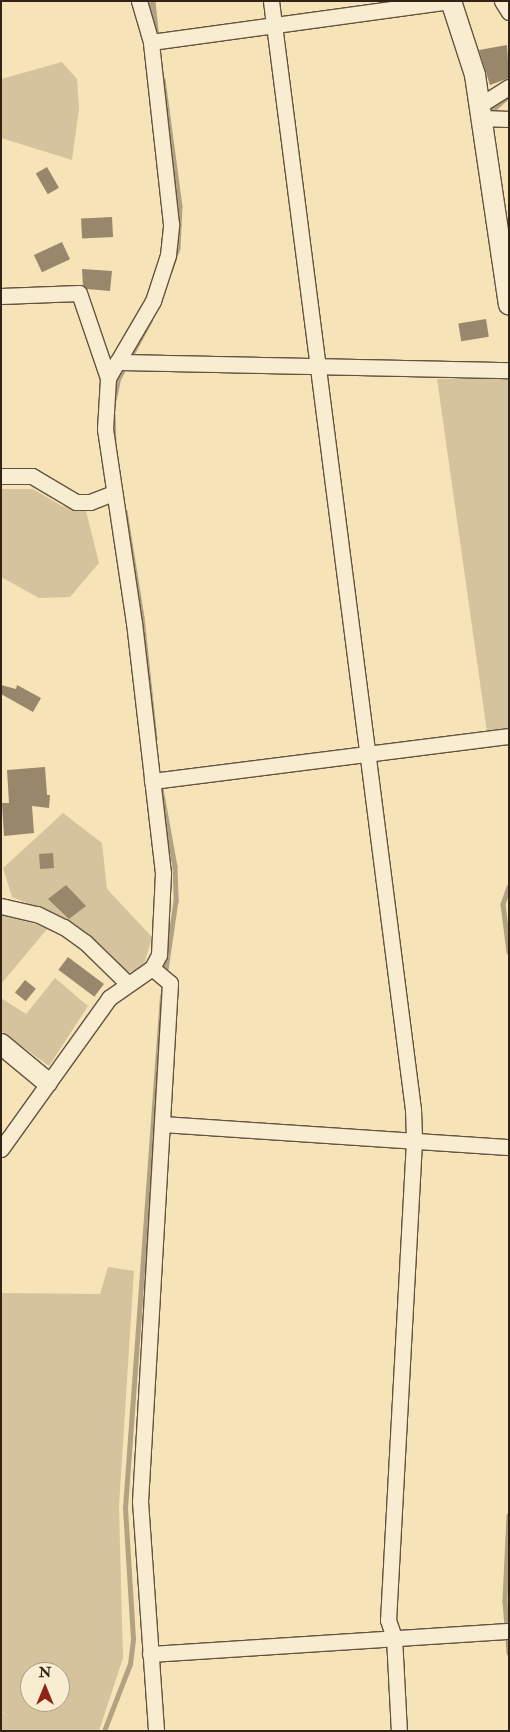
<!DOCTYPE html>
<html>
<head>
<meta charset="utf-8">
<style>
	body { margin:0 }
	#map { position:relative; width:510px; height:1732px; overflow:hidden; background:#f6e4b8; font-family:"IM FELL Double Pica",serif }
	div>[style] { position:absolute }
	.green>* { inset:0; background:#d5c39d }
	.stream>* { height:4.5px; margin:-2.25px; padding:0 2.25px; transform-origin:2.25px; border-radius:2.25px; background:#b3a281 }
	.building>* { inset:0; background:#98876b; transform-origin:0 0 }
	.roads { filter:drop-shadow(1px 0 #63533f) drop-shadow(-1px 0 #63533f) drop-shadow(0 1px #63533f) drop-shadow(0 -1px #63533f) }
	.minor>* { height:15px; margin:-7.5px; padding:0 7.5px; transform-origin:7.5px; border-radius:7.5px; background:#f9edd1 }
	.tertiary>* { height:20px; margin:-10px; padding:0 10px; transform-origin:10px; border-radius:10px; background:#f9edd1 }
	span { translate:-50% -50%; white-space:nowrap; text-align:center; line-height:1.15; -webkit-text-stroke:4px #f9edd1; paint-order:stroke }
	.frame { position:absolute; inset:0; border:2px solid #322317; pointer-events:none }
	.north { position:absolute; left:20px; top:1662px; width:50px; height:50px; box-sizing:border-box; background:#f9edd1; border:1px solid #a99c87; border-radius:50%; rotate:0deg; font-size:14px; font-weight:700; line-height:20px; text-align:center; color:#322317 }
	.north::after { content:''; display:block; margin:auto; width:18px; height:22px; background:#8f2418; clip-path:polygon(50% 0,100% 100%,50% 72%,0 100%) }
</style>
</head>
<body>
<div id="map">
	<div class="green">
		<i style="clip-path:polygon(62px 62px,77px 79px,79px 108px,72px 160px,1px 138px,1px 79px)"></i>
		<i style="clip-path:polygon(509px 377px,509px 728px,487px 732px,437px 379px)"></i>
		<i style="clip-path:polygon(1px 489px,33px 489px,62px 506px,86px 511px,99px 563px,70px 597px,39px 598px,1px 577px)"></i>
		<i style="clip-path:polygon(63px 813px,102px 843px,107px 889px,152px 937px,143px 969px,124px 973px,74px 923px,12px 897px,3px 868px)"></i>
		<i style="clip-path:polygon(1px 914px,48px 928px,1px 984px)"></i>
		<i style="clip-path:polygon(55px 978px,88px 1006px,49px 1066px,1px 1031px,1px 998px,26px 1014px)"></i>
		<i style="clip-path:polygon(evenodd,108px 1267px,134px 1271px,119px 1506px,123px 1658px,99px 1731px,1px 1731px,1px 1712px,8px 1716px,1px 1711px,1px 1293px,100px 1294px,108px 1267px,30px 1672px,60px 1672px,60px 1702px,30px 1702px,30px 1672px)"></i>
	</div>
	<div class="stream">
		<i style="left:147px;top:1px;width:11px;rotate:63deg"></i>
		<i style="left:153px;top:1px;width:36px;rotate:84deg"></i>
		<i style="left:163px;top:79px;width:128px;rotate:82.4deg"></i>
		<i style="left:180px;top:206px;width:42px;rotate:92.7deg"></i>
		<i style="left:178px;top:248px;width:24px;rotate:109deg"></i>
		<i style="left:491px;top:115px;width:4px;rotate:-90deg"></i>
		<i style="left:491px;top:111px;width:23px;rotate:-41deg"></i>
		<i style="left:114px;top:399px;width:20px;rotate:-79deg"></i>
		<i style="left:118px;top:379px;width:67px;rotate:-61.5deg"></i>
		<i style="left:113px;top:414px;width:27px;rotate:88deg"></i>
		<i style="left:125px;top:511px;width:107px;rotate:80.9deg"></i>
		<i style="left:142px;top:617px;width:122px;rotate:83.9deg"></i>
		<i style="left:160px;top:783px;width:84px;rotate:79.8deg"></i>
		<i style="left:175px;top:866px;width:35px;rotate:88deg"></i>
		<i style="left:176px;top:901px;width:76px;rotate:98.3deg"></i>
		<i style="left:509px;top:887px;width:18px;rotate:109deg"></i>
		<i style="left:503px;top:904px;width:48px;rotate:82.9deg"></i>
		<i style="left:509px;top:1515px;width:86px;rotate:92.7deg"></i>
		<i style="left:505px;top:1601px;width:52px;rotate:85.6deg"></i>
		<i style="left:104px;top:1731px;width:72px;rotate:-68.8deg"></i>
		<i style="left:130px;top:1664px;width:25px;rotate:-83deg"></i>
		<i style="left:133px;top:1639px;width:131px;rotate:-93.5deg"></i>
		<i style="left:125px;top:1508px;width:513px;rotate:-85.87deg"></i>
	</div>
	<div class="building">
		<i style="clip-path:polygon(507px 45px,509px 78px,490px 85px,479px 50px)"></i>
		<i style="left:47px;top:167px;width:24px;height:13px;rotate:60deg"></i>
		<i style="left:112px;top:217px;width:20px;height:31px;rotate:87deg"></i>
		<i style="left:62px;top:242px;width:19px;height:31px;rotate:65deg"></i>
		<i style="clip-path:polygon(82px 269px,112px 271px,110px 291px,87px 289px,83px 285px)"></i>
		<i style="left:486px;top:319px;width:18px;height:28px;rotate:81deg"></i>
		<i style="clip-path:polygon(1px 685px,16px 689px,17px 685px,41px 698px,33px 712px,1px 694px)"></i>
		<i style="clip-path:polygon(45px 767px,47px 795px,50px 795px,49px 808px,32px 806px,34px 833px,4px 836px,2px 803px,9px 803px,7px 770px)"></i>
		<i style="left:53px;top:853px;width:15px;height:14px;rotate:86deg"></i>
		<i style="clip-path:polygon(66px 885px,86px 906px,69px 919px,48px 899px)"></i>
		<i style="left:68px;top:957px;width:45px;height:16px;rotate:37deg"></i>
		<i style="left:25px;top:980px;width:14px;height:16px;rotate:39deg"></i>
	</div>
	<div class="roads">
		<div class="minor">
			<i style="left:271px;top:1px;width:1117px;rotate:82.7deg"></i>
			<i style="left:413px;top:1109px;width:32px;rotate:88deg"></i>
			<i style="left:414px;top:1141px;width:480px;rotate:93.1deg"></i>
			<i style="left:388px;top:1620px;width:18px;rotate:71deg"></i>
			<i style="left:394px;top:1637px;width:94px;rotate:87deg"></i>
			<i style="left:502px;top:1px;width:13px;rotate:58deg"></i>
			<i style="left:151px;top:42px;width:302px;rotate:-7.8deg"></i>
			<i style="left:480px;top:105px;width:34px;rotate:-32deg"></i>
			<i style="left:482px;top:118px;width:27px;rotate:2deg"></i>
			<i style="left:1px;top:296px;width:78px;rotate:-2.2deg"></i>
			<i style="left:79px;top:293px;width:90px;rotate:71.2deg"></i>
			<i style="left:117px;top:362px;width:392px;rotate:1.2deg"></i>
			<i style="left:1px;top:476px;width:31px"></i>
			<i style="left:32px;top:476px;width:51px;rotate:30.6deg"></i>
			<i style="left:76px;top:502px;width:14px"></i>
			<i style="left:90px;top:502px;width:25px;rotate:-21deg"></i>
			<i style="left:152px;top:781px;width:360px;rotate:-7.2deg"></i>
			<i style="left:1px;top:906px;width:37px;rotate:13deg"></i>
			<i style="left:37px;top:914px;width:30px;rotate:26deg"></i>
			<i style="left:64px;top:927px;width:26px;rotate:36deg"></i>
			<i style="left:85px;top:942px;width:60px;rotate:44.3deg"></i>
			<i style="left:152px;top:968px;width:23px;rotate:40deg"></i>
			<i style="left:170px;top:983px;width:519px;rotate:93.31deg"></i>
			<i style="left:140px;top:1501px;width:231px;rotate:86deg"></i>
			<i style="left:162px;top:1124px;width:348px;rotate:3.8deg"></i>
			<i style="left:1px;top:1149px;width:186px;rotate:-54.4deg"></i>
			<i style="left:109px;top:998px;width:52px;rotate:-34.9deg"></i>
			<i style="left:152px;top:968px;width:15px;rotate:-62deg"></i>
			<i style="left:159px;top:955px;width:82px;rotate:-87.2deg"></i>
			<i style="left:163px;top:873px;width:252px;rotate:-96.6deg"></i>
			<i style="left:134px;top:623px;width:196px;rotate:-98.5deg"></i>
			<i style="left:105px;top:429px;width:51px;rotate:-86.6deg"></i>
			<i style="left:108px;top:378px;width:89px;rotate:-59.7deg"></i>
			<i style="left:153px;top:301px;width:48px;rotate:-71.9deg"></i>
			<i style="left:168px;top:255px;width:31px;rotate:-84deg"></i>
			<i style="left:171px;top:224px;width:183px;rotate:-96.3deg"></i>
			<i style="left:151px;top:42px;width:43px;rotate:-106.3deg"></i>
			<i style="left:150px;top:1654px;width:360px;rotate:-3.7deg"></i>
		</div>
		<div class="tertiary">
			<i style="left:451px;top:1px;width:78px;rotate:72deg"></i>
			<i style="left:475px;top:75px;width:232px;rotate:81.6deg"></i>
			<i style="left:1px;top:1044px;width:60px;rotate:39.6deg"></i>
		</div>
	</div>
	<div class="frame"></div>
	<div class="north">N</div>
</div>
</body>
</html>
